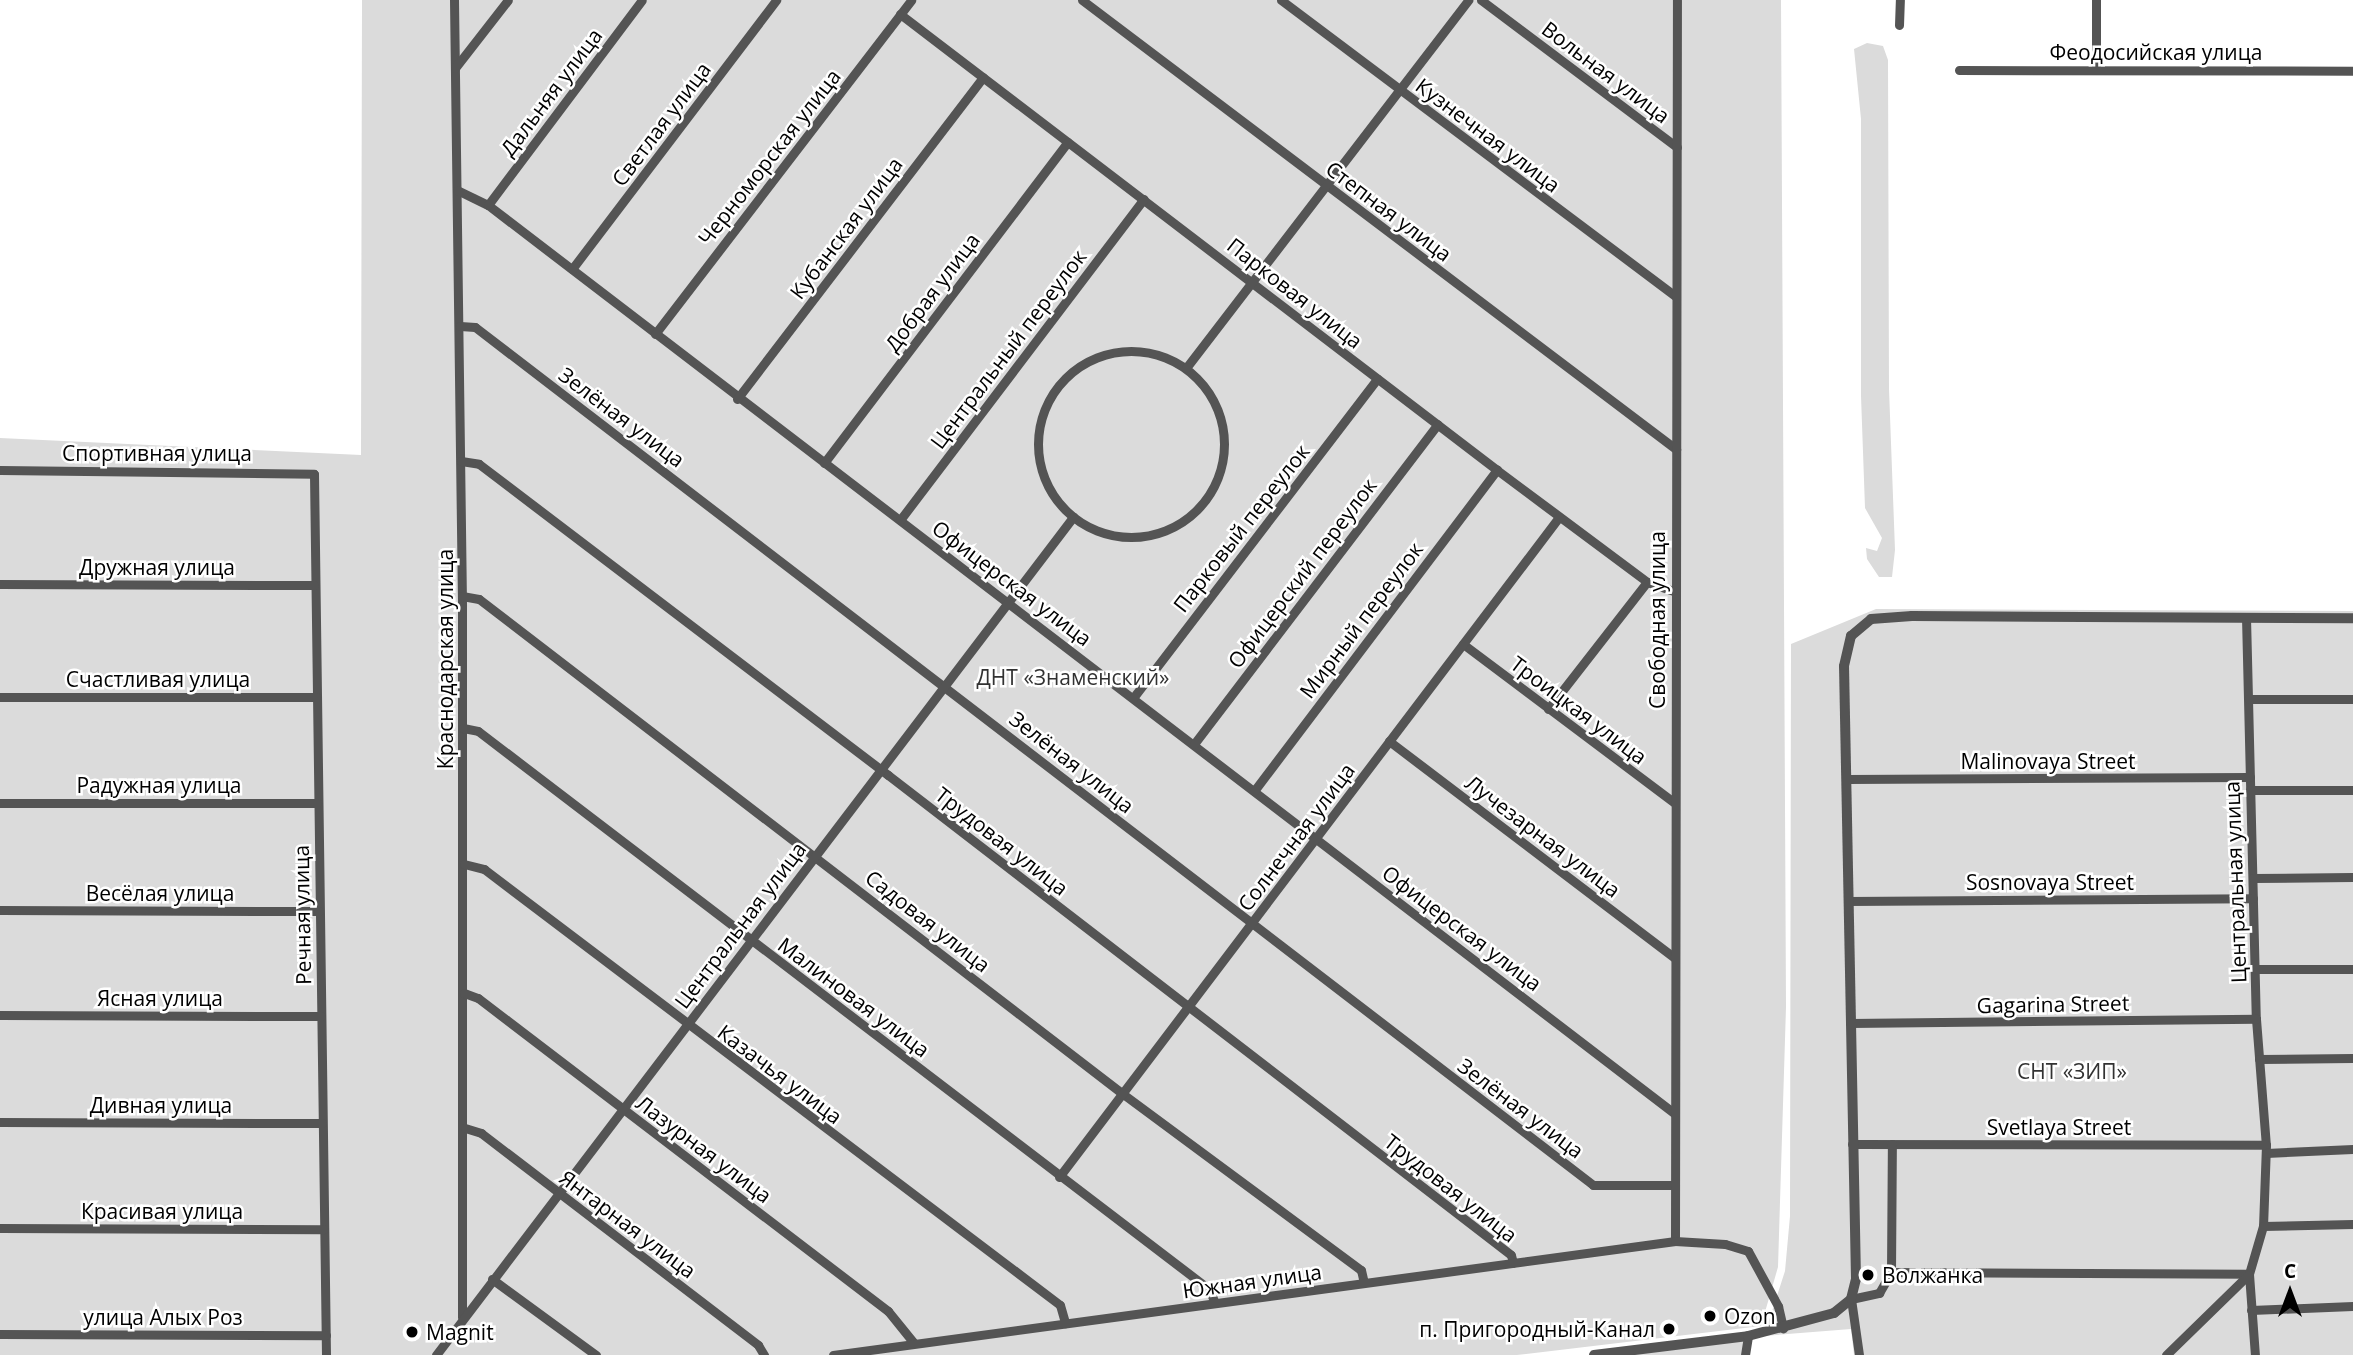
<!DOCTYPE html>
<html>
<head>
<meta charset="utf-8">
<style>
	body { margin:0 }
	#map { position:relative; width:2353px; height:1355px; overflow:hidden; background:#fff; font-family:"Open Sans",sans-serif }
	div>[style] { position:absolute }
	.green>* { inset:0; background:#dbdbdb }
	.minor>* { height:9px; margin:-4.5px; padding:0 4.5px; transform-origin:4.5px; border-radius:4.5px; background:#545454 }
	.minor>.ring { margin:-4.5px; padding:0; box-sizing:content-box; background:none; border:9px solid #545454; border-radius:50% }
	.tertiary>* { height:10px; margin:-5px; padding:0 5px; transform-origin:5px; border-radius:5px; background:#545454 }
	.dots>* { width:19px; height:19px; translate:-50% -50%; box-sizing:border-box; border:4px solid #fff; border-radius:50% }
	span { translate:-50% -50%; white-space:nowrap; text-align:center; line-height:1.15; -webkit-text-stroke:5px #fff; paint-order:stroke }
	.street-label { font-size:21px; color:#000 }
	.park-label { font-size:21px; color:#323232 }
	.poi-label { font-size:21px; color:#000 }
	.left { translate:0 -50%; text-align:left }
	.right { translate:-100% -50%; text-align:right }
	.north { position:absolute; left:2255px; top:1257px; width:70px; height:70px; -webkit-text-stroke:5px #fff; paint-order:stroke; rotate:0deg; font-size:19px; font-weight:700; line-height:28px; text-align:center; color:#000 }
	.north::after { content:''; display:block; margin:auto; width:24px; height:32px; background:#000; clip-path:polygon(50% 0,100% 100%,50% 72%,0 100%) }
</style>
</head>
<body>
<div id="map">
	<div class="green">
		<i style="clip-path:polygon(362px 0,1781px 0,1786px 1007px,1778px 1267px,1761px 1326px,1517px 1355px,0 1355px,0 438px,361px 455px)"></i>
		<i style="clip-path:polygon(1867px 43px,1883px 46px,1888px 60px,1889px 389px,1895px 550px,1892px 577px,1879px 577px,1867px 559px,1866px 548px,1877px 551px,1882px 538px,1865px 508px,1861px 396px,1861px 119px,1854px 49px)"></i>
		<i style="clip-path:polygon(1876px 609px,2353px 611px,2353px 1355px,1854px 1355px,1851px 1329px,1764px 1336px,1785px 1271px,1790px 1216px,1791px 644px)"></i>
		<i style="clip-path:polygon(1748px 1336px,1745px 1355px,1594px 1355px)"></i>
	</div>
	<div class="minor">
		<i style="left:454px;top:0;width:606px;rotate:89.24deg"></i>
		<i style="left:462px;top:606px;width:711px;rotate:90deg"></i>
		<i style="left:1082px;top:0;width:745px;rotate:37.09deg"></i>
		<i style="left:1281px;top:0;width:494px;rotate:36.9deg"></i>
		<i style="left:1481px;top:0;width:245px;rotate:36.9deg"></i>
		<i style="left:2096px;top:0;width:68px;rotate:90deg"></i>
		<i style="left:900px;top:14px;width:751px;rotate:37.37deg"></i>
		<i style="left:1497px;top:470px;width:187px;rotate:36.7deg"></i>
		<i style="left:1647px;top:582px;width:28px;rotate:19deg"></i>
		<i style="left:1899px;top:25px;width:25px;rotate:-88deg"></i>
		<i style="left:455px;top:68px;width:86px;rotate:-52.1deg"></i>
		<i style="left:1959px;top:70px;width:394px;rotate:0.1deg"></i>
		<i style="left:457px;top:190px;width:34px;rotate:26deg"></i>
		<i style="left:488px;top:205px;width:1495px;rotate:37.44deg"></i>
		<i style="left:488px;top:205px;width:256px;rotate:-53.1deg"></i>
		<i style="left:572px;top:269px;width:338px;rotate:-52.8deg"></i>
		<i style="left:460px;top:326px;width:15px;rotate:4deg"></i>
		<i style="left:475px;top:327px;width:1409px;rotate:37.5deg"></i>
		<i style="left:1593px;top:1185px;width:82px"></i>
		<i style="left:655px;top:334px;width:421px;rotate:-52.5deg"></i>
		<i class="ring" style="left:1038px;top:351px;width:177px;height:177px"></i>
		<i style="left:1186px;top:368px;width:464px;rotate:-52.5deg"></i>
		<i style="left:737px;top:399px;width:405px;rotate:-52.6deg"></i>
		<i style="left:461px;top:461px;width:18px;rotate:9deg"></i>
		<i style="left:479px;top:464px;width:514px;rotate:37.25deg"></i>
		<i style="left:888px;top:775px;width:786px;rotate:37.61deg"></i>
		<i style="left:1511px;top:1255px;width:8px;rotate:76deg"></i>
		<i style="left:824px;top:463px;width:403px;rotate:-52.8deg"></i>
		<i style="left:0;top:470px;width:314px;rotate:0.7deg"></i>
		<i style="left:314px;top:474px;width:881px;rotate:89.22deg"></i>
		<i style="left:900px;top:520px;width:403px;rotate:-52.8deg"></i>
		<i style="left:0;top:584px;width:314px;rotate:0.2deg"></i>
		<i style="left:462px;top:596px;width:17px;rotate:10deg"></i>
		<i style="left:479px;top:599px;width:812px;rotate:37.55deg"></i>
		<i style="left:1123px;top:1094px;width:296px;rotate:36.5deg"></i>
		<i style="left:1361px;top:1270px;width:13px;rotate:77deg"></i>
		<i style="left:2246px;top:617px;width:402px;rotate:88.6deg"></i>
		<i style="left:2256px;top:1019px;width:126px;rotate:85.5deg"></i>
		<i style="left:2266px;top:1145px;width:81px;rotate:92.1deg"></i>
		<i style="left:2263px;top:1226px;width:50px;rotate:106.3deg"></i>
		<i style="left:2249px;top:1274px;width:81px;rotate:85.8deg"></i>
		<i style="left:1463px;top:644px;width:265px;rotate:36.9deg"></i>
		<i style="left:0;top:697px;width:316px"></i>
		<i style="left:1133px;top:698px;width:402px;rotate:-52.6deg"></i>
		<i style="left:2249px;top:699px;width:104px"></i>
		<i style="left:1548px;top:709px;width:161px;rotate:-52.1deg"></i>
		<i style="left:463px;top:728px;width:15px;rotate:11deg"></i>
		<i style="left:478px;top:731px;width:920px;rotate:37.36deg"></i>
		<i style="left:1209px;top:1289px;width:15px;rotate:67deg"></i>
		<i style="left:1389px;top:741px;width:359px;rotate:37.2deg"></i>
		<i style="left:1194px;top:744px;width:402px;rotate:-52.7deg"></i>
		<i style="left:1847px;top:779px;width:403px;rotate:-0.3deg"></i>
		<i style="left:2250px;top:790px;width:103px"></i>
		<i style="left:1254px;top:791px;width:403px;rotate:-52.9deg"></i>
		<i style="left:0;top:803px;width:317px"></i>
		<i style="left:464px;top:864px;width:21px;rotate:14deg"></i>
		<i style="left:484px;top:869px;width:722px;rotate:37.12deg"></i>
		<i style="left:1060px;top:1305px;width:19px;rotate:74deg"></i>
		<i style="left:2253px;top:878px;width:100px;rotate:-0.6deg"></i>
		<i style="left:1848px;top:901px;width:405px;rotate:-0.4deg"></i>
		<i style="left:0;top:910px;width:319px;rotate:0.2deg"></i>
		<i style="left:2256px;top:969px;width:97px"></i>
		<i style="left:464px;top:993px;width:15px;rotate:20deg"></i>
		<i style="left:478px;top:998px;width:516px;rotate:37.36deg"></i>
		<i style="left:888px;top:1311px;width:40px;rotate:51deg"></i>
		<i style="left:0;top:1015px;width:321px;rotate:0.2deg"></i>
		<i style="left:1850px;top:1023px;width:406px;rotate:-0.6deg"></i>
		<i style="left:2259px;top:1059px;width:94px;rotate:-0.6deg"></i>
		<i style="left:0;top:1122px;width:322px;rotate:0.2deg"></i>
		<i style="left:465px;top:1128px;width:17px;rotate:17deg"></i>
		<i style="left:481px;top:1133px;width:349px;rotate:37.4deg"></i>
		<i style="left:758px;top:1345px;width:12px;rotate:59deg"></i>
		<i style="left:1852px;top:1144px;width:414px;rotate:0.1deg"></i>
		<i style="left:2266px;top:1153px;width:87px;rotate:-2.6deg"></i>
		<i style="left:1059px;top:1177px;width:828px;rotate:-52.85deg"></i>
		<i style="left:2263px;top:1226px;width:90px;rotate:-1.3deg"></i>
		<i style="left:0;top:1228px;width:324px;rotate:0.2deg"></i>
		<i style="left:1675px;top:1241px;width:1241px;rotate:-89.91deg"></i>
		<i style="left:1891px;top:1272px;width:128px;rotate:-89.6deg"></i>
		<i style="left:492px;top:1279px;width:129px;rotate:36.2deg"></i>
		<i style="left:2251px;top:1310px;width:102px;rotate:-2.2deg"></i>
		<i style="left:0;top:1334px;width:326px;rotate:0.2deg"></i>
		<i style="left:436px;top:1355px;width:1053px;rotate:-52.76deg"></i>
		<i style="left:833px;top:1355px;width:850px;rotate:-7.71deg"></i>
		<i style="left:1675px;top:1241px;width:50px;rotate:3.4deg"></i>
		<i style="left:1725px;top:1244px;width:24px;rotate:17deg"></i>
		<i style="left:1748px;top:1251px;width:63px;rotate:61.4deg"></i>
		<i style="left:1778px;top:1306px;width:23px;rotate:77deg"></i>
		<i style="left:1745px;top:1355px;width:19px;rotate:-81deg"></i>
		<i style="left:1859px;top:1355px;width:57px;rotate:-98.1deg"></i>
		<i style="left:1851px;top:1299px;width:29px;rotate:-12deg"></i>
		<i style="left:1879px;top:1293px;width:24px;rotate:-60deg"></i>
		<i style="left:1891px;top:1272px;width:358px;rotate:0.3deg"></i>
		<i style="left:2166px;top:1355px;width:116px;rotate:-44.3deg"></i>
	</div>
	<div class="tertiary">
		<i style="left:1594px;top:1355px;width:155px;rotate:-7deg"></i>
		<i style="left:1748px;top:1336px;width:89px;rotate:-15deg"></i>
		<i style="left:1834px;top:1313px;width:22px;rotate:-39deg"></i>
		<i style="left:1851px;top:1299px;width:21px;rotate:-76deg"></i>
		<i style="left:1856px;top:1279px;width:613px;rotate:-91.12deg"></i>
		<i style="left:1844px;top:666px;width:31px;rotate:-77deg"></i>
		<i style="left:1851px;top:636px;width:26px;rotate:-40deg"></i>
		<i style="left:1871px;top:619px;width:41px;rotate:-4.2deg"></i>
		<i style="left:1912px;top:616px;width:441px;rotate:0.3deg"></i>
	</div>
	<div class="dots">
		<i style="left:1868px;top:1275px;background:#000"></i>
		<i style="left:1710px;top:1316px;background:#000"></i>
		<i style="left:1669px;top:1329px;background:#000"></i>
		<i style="left:412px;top:1332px;background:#000"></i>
	</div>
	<div class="street-label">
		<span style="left:2156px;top:52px">Феодосийская улица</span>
		<span style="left:1606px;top:72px;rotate:37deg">Вольная улица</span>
		<span style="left:551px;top:92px;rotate:-53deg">Дальняя улица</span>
		<span style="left:661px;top:124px;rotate:-53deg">Светлая улица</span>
		<span style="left:1488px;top:135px;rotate:37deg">Кузнечная улица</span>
		<span style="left:769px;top:157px;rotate:-52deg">Черноморская улица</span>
		<span style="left:1389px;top:211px;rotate:37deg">Степная улица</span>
		<span style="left:846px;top:228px;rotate:-53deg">Кубанская улица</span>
		<span style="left:932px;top:292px;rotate:-53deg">Добрая улица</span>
		<span style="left:1295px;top:293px;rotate:38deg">Парковая улица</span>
		<span style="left:1008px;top:349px;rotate:-53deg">Центральный переулок</span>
		<span style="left:622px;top:417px;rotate:37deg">Зелёная улица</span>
		<span style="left:157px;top:453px">Спортивная улица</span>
		<span style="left:1241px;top:528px;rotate:-52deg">Парковый переулок</span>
		<span style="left:157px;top:567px">Дружная улица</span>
		<span style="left:1302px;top:573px;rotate:-53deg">Офицерский переулок</span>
		<span style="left:1012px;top:583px;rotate:37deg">Офицерская улица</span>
		<span style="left:1361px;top:620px;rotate:-53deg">Мирный переулок</span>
		<span style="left:1657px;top:620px;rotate:-90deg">Свободная улица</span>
		<span style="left:445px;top:659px;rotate:-90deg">Краснодарская улица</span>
		<span style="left:158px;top:679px">Счастливая улица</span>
		<span style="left:1579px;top:710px;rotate:37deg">Троицкая улица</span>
		<span style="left:2048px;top:761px">Malinovaya Street</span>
		<span style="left:1072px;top:762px;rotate:38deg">Зелёная улица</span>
		<span style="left:159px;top:785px">Радужная улица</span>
		<span style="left:1543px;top:836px;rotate:37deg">Лучезарная улица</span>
		<span style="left:1296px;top:837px;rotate:-53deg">Солнечная улица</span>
		<span style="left:1002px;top:841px;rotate:38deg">Трудовая улица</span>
		<span style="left:2050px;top:882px">Sosnovaya Street</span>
		<span style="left:2235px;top:882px;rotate:-92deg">Центральная улица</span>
		<span style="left:160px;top:893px">Весёлая улица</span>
		<span style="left:302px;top:915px;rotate:-91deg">Речная улица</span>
		<span style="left:928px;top:921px;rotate:38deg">Садовая улица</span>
		<span style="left:740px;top:925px;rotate:-53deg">Центральная улица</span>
		<span style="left:1462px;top:928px;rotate:37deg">Офицерская улица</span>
		<span style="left:854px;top:997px;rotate:37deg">Малиновая улица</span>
		<span style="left:160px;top:998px">Ясная улица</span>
		<span style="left:2053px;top:1004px;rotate:-1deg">Gagarina Street</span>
		<span style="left:780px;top:1074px;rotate:37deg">Казачья улица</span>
		<span style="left:161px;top:1105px">Дивная улица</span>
		<span style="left:1521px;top:1108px;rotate:37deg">Зелёная улица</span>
		<span style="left:2059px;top:1127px">Svetlaya Street</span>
		<span style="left:704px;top:1149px;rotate:37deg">Лазурная улица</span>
		<span style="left:1451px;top:1188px;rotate:38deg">Трудовая улица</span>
		<span style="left:162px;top:1211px">Красивая улица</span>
		<span style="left:628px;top:1224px;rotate:37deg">Янтарная улица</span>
		<span style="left:1252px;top:1281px;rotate:-8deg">Южная улица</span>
		<span style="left:163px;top:1317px">улица Алых Роз</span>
	</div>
	<div class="park-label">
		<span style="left:1073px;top:677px">ДНТ «Знаменский»</span>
		<span style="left:2072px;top:1071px">СНТ «ЗИП»</span>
	</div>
	<div class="poi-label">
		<span class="left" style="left:1882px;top:1275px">Волжанка</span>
		<span class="left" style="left:1724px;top:1316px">Ozon</span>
		<span class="right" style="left:1655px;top:1329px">п. Пригородный-Канал</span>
		<span class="left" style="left:426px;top:1332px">Magnit</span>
	</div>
	<div class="north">С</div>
</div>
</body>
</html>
